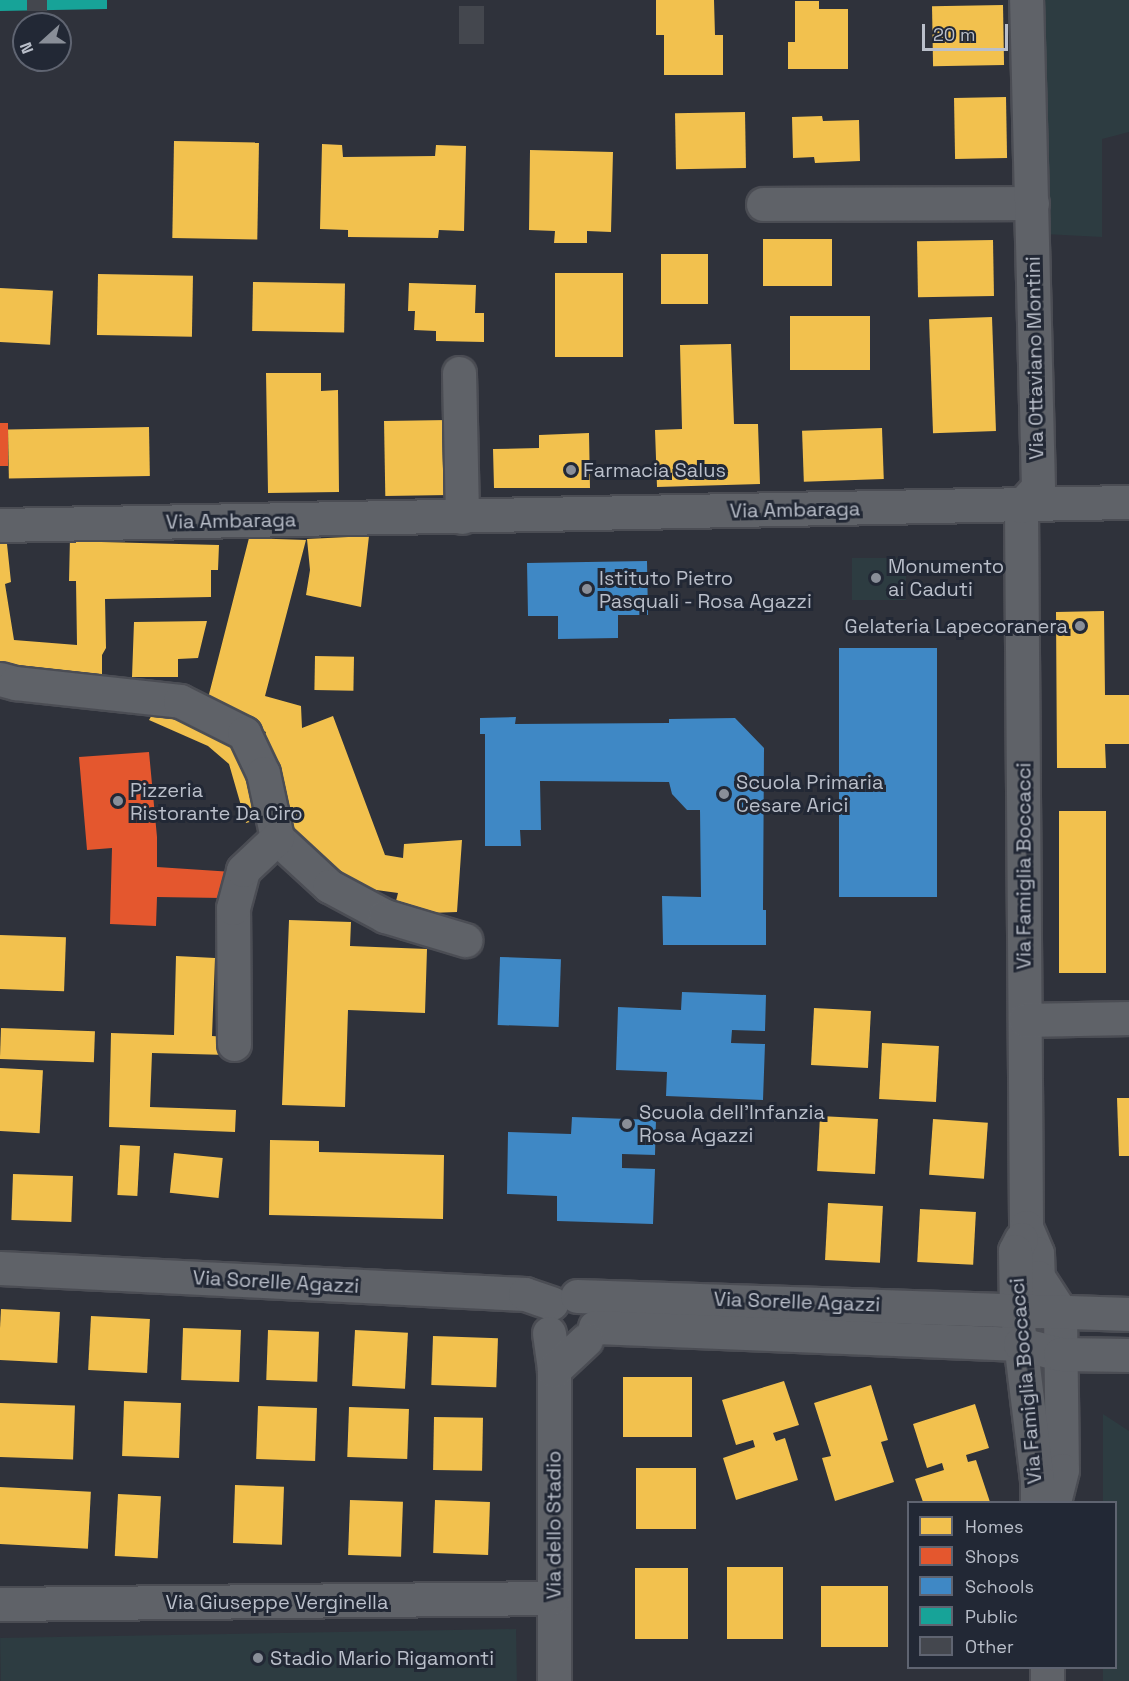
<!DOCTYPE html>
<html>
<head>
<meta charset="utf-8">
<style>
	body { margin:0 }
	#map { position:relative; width:1129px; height:1681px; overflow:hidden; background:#2f323b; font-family:"Space Grotesk",sans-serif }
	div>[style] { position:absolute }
	.green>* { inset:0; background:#2d3c41; transform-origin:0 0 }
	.homes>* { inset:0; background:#f2c14e; transform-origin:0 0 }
	.shops>* { inset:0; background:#e4572e; transform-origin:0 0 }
	.schools>* { inset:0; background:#3f88c5; transform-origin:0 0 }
	.public>* { inset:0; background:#17a398 }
	.building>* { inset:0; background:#44474e; transform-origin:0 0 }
	.roads { filter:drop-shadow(2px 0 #4b4d54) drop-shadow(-2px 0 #4b4d54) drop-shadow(0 2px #4b4d54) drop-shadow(0 -2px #4b4d54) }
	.minor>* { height:33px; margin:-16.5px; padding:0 16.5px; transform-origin:16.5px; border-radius:16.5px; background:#5f6268 }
	.dots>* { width:16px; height:16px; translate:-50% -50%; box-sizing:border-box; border:3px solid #222835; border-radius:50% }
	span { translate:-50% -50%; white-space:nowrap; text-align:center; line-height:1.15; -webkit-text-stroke:6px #222835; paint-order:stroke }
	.street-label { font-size:20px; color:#babfca }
	.poi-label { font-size:20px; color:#babfca }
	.left { translate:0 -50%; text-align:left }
	.right { translate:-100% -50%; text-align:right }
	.legend { position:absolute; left:907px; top:1501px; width:210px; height:168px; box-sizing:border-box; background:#222835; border:2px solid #5f6471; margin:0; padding:8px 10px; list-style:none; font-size:18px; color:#babfca }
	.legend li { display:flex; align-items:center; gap:12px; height:30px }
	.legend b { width:30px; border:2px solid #5f6471 }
	.north { position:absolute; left:12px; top:12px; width:60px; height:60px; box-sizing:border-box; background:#222835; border:2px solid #5f6471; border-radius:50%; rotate:249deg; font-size:16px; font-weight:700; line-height:24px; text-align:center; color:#babfca }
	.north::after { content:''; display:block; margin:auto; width:21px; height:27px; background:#898e98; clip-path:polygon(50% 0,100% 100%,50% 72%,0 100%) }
	.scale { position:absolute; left:922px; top:24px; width:86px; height:27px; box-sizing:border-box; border:3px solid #babfca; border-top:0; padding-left:8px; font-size:18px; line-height:21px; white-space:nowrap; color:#babfca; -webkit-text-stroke:4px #222835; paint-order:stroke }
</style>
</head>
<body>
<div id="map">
	<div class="green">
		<i style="clip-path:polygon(1041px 0,1129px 0,1129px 132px,1102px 139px,1102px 237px,1044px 234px)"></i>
		<i style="left:852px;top:558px;width:54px;height:42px"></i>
		<i style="clip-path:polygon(1103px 1414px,1129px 1431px,1129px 1681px,1103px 1681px,1103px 1668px,1116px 1668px,1116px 1502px,1103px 1502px)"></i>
		<i style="left:516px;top:1629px;width:52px;height:516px;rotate:89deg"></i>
	</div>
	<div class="homes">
		<i style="clip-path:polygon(656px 0,714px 0,715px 35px,723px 35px,723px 75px,664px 75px,664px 35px,656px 35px)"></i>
		<i style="clip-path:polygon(795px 1px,819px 1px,819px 9px,848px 9px,848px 69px,788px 69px,788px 42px,795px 42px)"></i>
		<i style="left:1003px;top:5px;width:60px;height:71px;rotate:89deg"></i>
		<i style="left:1006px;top:97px;width:61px;height:52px;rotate:89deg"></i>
		<i style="left:745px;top:112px;width:56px;height:70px;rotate:89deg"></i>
		<i style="clip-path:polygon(822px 116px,823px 121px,859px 120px,860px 161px,815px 163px,814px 157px,793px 158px,792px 117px)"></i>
		<i style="left:174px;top:141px;width:85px;height:97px;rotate:1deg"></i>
		<i style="clip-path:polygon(322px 144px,342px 145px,343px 157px,435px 156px,436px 145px,466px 146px,464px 231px,439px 230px,438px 238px,348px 237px,348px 230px,320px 229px)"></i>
		<i style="clip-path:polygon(530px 150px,613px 152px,611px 232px,587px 231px,587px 243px,554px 243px,555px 231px,529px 230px)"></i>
		<i style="left:763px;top:239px;width:69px;height:47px"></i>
		<i style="left:993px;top:240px;width:56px;height:76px;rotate:89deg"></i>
		<i style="left:661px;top:254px;width:47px;height:50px"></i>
		<i style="left:555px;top:273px;width:68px;height:84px"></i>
		<i style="left:98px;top:274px;width:95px;height:61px;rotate:1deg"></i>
		<i style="left:253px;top:282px;width:92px;height:49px;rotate:1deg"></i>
		<i style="clip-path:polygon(409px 283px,476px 285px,475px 313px,484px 313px,484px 342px,436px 341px,436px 331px,414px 330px,415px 311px,408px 311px)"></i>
		<i style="left:0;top:288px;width:53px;height:54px;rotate:3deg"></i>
		<i style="left:790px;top:316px;width:80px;height:54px"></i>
		<i style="left:992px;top:317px;width:114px;height:63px;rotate:88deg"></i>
		<i style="clip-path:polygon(731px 344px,734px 424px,758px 424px,760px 484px,657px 487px,655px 430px,682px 429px,680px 345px)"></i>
		<i style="clip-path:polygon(266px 373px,321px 373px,321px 391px,338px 390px,339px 492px,268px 493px)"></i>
		<i style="left:448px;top:420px;width:75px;height:64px;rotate:89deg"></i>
		<i style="left:149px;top:427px;width:49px;height:141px;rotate:89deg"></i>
		<i style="left:882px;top:428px;width:51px;height:80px;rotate:88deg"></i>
		<i style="clip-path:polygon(589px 433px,590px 488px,494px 488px,493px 449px,539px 448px,539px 435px)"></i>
		<i style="clip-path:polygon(102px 536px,101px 542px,219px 545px,218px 570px,211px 570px,211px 597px,105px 599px,106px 648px,102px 655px,102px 676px,0 665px,0 544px,7px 544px,11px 582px,5px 584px,14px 640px,77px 645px,76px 581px,69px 581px,70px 537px)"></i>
		<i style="clip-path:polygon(369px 536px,361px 607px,306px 595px,310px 570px,307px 539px)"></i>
		<i style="clip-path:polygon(249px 538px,306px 540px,265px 696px,301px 706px,302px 728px,333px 716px,385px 855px,403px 858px,404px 844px,462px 840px,457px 912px,429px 913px,396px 901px,398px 893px,355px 887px,324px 864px,295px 831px,262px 743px,266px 732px,206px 706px)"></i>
		<i style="clip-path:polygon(1104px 611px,1105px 695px,1129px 695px,1129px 744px,1105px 744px,1106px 768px,1057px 768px,1056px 612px)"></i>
		<i style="clip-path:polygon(207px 621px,198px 658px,178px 659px,178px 677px,132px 677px,134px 622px)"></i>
		<i style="left:315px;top:656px;width:39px;height:34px;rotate:1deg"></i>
		<i style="clip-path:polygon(157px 706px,218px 729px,249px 756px,267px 817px,246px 823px,229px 764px,208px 746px,149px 720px)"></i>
		<i style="left:1059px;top:811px;width:47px;height:162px"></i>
		<i style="clip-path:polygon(289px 920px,351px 922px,350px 946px,427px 949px,425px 1013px,348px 1010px,345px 1107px,282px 1105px)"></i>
		<i style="left:0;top:935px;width:66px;height:54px;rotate:2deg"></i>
		<i style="clip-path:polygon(176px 956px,215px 958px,212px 1036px,228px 1037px,228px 1055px,152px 1053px,150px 1107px,236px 1110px,235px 1132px,109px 1127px,111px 1033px,174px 1035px)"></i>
		<i style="left:814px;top:1008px;width:57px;height:57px;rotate:3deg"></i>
		<i style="left:1px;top:1028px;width:94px;height:31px;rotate:2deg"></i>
		<i style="left:882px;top:1043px;width:57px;height:56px;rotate:3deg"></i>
		<i style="left:0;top:1068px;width:43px;height:63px;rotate:3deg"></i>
		<i style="clip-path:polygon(1117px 1098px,1129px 1098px,1129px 1156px,1119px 1156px)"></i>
		<i style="left:820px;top:1116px;width:58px;height:55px;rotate:3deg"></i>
		<i style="left:933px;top:1119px;width:55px;height:56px;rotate:4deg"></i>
		<i style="clip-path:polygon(270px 1140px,319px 1141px,319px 1152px,444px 1155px,443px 1219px,269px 1215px)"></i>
		<i style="left:120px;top:1145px;width:20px;height:50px;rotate:3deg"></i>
		<i style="left:174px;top:1153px;width:49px;height:40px;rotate:6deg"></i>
		<i style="left:13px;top:1174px;width:60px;height:46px;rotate:2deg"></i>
		<i style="left:828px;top:1203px;width:55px;height:57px;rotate:3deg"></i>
		<i style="left:920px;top:1209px;width:56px;height:53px;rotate:3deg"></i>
		<i style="left:1px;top:1309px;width:59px;height:51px;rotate:3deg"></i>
		<i style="left:91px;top:1316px;width:59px;height:54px;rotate:3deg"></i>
		<i style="left:183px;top:1328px;width:58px;height:52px;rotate:2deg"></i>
		<i style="left:268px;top:1330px;width:51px;height:50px;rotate:2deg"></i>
		<i style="left:355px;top:1330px;width:53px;height:56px;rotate:3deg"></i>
		<i style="left:433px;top:1336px;width:65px;height:49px;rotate:2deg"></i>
		<i style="left:623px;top:1377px;width:69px;height:60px"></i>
		<i style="clip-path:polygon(784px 1381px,799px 1425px,773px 1433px,776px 1441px,785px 1438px,798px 1480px,736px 1500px,723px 1458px,755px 1447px,753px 1440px,736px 1445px,722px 1400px)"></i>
		<i style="clip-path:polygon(871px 1385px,888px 1440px,881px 1442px,894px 1482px,835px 1501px,822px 1458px,831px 1456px,814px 1403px)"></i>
		<i style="left:124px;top:1401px;width:57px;height:55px;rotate:2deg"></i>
		<i style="left:0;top:1403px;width:75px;height:54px;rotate:2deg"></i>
		<i style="clip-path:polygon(975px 1404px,989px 1448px,966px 1455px,968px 1462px,976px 1460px,990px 1502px,923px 1502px,915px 1479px,944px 1470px,942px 1463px,927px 1468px,913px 1424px)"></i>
		<i style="left:258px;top:1406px;width:59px;height:53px;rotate:2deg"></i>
		<i style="left:349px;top:1407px;width:60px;height:50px;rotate:2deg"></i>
		<i style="left:434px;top:1417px;width:49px;height:53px;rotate:1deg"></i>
		<i style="left:696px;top:1468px;width:61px;height:60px;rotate:90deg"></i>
		<i style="left:235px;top:1485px;width:49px;height:58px;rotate:2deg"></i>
		<i style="left:0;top:1487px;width:91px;height:57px;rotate:3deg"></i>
		<i style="left:118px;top:1494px;width:43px;height:62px;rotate:3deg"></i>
		<i style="left:350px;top:1500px;width:53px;height:55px;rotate:2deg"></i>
		<i style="left:435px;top:1500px;width:55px;height:53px;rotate:2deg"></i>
		<i style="left:727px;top:1567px;width:56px;height:72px"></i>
		<i style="left:635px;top:1568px;width:53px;height:71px"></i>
		<i style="left:821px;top:1586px;width:67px;height:61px"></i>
	</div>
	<div class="shops">
		<i style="left:0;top:423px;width:8px;height:43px"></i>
		<i style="clip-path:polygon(149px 752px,157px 837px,157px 867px,233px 872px,222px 898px,157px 897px,156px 926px,110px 924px,112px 848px,87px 850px,79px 757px)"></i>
	</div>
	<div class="schools">
		<i style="clip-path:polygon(647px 561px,648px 615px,618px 615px,618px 638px,558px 639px,558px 616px,528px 616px,527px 563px)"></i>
		<i style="left:839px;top:648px;width:98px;height:249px"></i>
		<i style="clip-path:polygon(516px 717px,515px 724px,669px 723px,669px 719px,735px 718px,764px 748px,763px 910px,766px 910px,766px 945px,663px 945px,662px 896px,701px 897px,700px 810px,687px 810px,672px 794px,669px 782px,540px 781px,541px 830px,520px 830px,521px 846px,485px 846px,485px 734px,480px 734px,480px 718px)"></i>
		<i style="left:500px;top:957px;width:61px;height:68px;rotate:2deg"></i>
		<i style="clip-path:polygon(682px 992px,766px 995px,765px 1031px,732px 1030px,731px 1043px,765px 1044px,763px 1100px,666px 1096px,667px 1072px,616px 1070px,618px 1007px,681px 1010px)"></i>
		<i style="clip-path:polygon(572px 1117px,656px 1120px,655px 1155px,622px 1154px,622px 1168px,655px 1169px,653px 1224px,557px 1221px,557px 1196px,507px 1194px,508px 1132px,571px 1134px)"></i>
	</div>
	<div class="public">
		<i style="clip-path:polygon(0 0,107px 0,107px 9px,0 11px)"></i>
	</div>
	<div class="building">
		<i style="left:27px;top:0;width:20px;height:11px"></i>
		<i style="left:459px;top:6px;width:25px;height:38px"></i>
	</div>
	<div class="roads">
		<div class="minor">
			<i style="left:763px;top:204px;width:269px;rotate:-0.2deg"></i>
			<i style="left:459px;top:373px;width:144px;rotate:88.8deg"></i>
			<i style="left:1021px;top:506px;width:721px;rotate:89.6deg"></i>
			<i style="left:1026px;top:1227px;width:28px;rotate:67deg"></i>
			<i style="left:1037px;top:1253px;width:24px;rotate:88deg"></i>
			<i style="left:1038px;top:1277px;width:40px;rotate:57.1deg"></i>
			<i style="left:1060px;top:1311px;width:159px;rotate:89.3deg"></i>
			<i style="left:1062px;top:1470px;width:33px;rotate:104deg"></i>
			<i style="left:1021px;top:506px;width:25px;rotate:-48deg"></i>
			<i style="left:1038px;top:487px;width:487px;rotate:-91.4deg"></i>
			<i style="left:0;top:525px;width:1129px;rotate:-1.17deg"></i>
			<i style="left:0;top:679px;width:16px;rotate:15deg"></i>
			<i style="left:15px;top:683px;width:166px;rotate:6.2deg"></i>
			<i style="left:180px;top:701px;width:72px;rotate:26.6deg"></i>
			<i style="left:244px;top:733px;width:44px;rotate:64.6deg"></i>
			<i style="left:263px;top:773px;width:66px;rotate:77.8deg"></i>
			<i style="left:277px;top:838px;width:71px;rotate:42.7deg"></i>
			<i style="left:329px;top:886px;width:64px;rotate:28.2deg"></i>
			<i style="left:385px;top:916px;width:84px;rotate:16.7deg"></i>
			<i style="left:1025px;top:1020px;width:104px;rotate:-1.1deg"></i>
			<i style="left:234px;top:1044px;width:136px;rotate:-90.4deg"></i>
			<i style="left:233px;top:908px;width:39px;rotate:-75deg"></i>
			<i style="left:243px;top:870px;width:47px;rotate:-43.3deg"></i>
			<i style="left:1021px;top:1239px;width:13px;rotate:117deg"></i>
			<i style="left:1015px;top:1251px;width:58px;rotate:89deg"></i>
			<i style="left:1016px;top:1309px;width:171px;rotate:83deg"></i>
			<i style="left:1037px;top:1479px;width:23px;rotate:90deg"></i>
			<i style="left:0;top:1268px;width:526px;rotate:2.84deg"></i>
			<i style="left:525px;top:1294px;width:28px;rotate:19deg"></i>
			<i style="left:577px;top:1296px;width:552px;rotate:1.87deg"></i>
			<i style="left:595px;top:1327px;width:425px;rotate:2.3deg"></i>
			<i style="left:1020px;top:1344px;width:41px;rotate:14deg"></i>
			<i style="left:1060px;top:1354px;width:69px;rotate:0.8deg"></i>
			<i style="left:549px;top:1333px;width:37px;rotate:82deg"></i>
			<i style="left:554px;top:1370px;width:311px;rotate:90deg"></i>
			<i style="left:554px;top:1370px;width:44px;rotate:-43.2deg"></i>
			<i style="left:0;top:1604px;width:553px;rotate:-0.62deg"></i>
			<i style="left:1047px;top:1668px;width:13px;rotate:90deg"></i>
		</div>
	</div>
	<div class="dots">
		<i style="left:571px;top:470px;background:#898e98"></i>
		<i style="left:876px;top:578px;background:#898e98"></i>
		<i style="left:587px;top:589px;background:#898e98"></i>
		<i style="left:1080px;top:626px;background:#898e98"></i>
		<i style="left:724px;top:794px;background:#898e98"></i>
		<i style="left:118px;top:801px;background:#898e98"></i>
		<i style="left:627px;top:1124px;background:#898e98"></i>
		<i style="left:258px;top:1658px;background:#898e98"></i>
	</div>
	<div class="street-label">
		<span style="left:1035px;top:358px;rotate:-91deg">Via Ottaviano Montini</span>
		<span style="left:795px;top:510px;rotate:-1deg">Via Ambaraga</span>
		<span style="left:231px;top:521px;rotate:-1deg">Via Ambaraga</span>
		<span style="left:1024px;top:866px;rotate:-90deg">Via Famiglia Boccacci</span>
		<span style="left:276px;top:1282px;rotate:3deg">Via Sorelle Agazzi</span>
		<span style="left:797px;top:1302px;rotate:2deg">Via Sorelle Agazzi</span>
		<span style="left:1026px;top:1381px;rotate:-95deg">Via Famiglia Boccacci</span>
		<span style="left:554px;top:1525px;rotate:-90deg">Via dello Stadio</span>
		<span style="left:277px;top:1602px">Via Giuseppe Verginella</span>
	</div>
	<div class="poi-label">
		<span class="left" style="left:583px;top:470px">Farmacia Salus</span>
		<span class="left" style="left:888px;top:578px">Monumento<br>ai Caduti</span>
		<span class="left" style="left:599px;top:590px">Istituto Pietro<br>Pasquali - Rosa Agazzi</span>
		<span class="right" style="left:1068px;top:626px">Gelateria Lapecoranera</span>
		<span class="left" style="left:736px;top:794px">Scuola Primaria<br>Cesare Arici</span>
		<span class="left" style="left:130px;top:802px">Pizzeria<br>Ristorante Da Ciro</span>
		<span class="left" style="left:639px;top:1124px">Scuola dell'Infanzia<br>Rosa Agazzi</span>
		<span class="left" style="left:270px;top:1658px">Stadio Mario Rigamonti</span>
	</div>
	<ul class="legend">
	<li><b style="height:16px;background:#f2c14e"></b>Homes</li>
	<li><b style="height:16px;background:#e4572e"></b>Shops</li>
	<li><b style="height:16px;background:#3f88c5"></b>Schools</li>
	<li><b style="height:16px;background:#17a398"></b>Public</li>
	<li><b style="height:16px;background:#44474e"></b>Other</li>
	</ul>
	<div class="north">N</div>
	<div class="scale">20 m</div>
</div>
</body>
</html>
